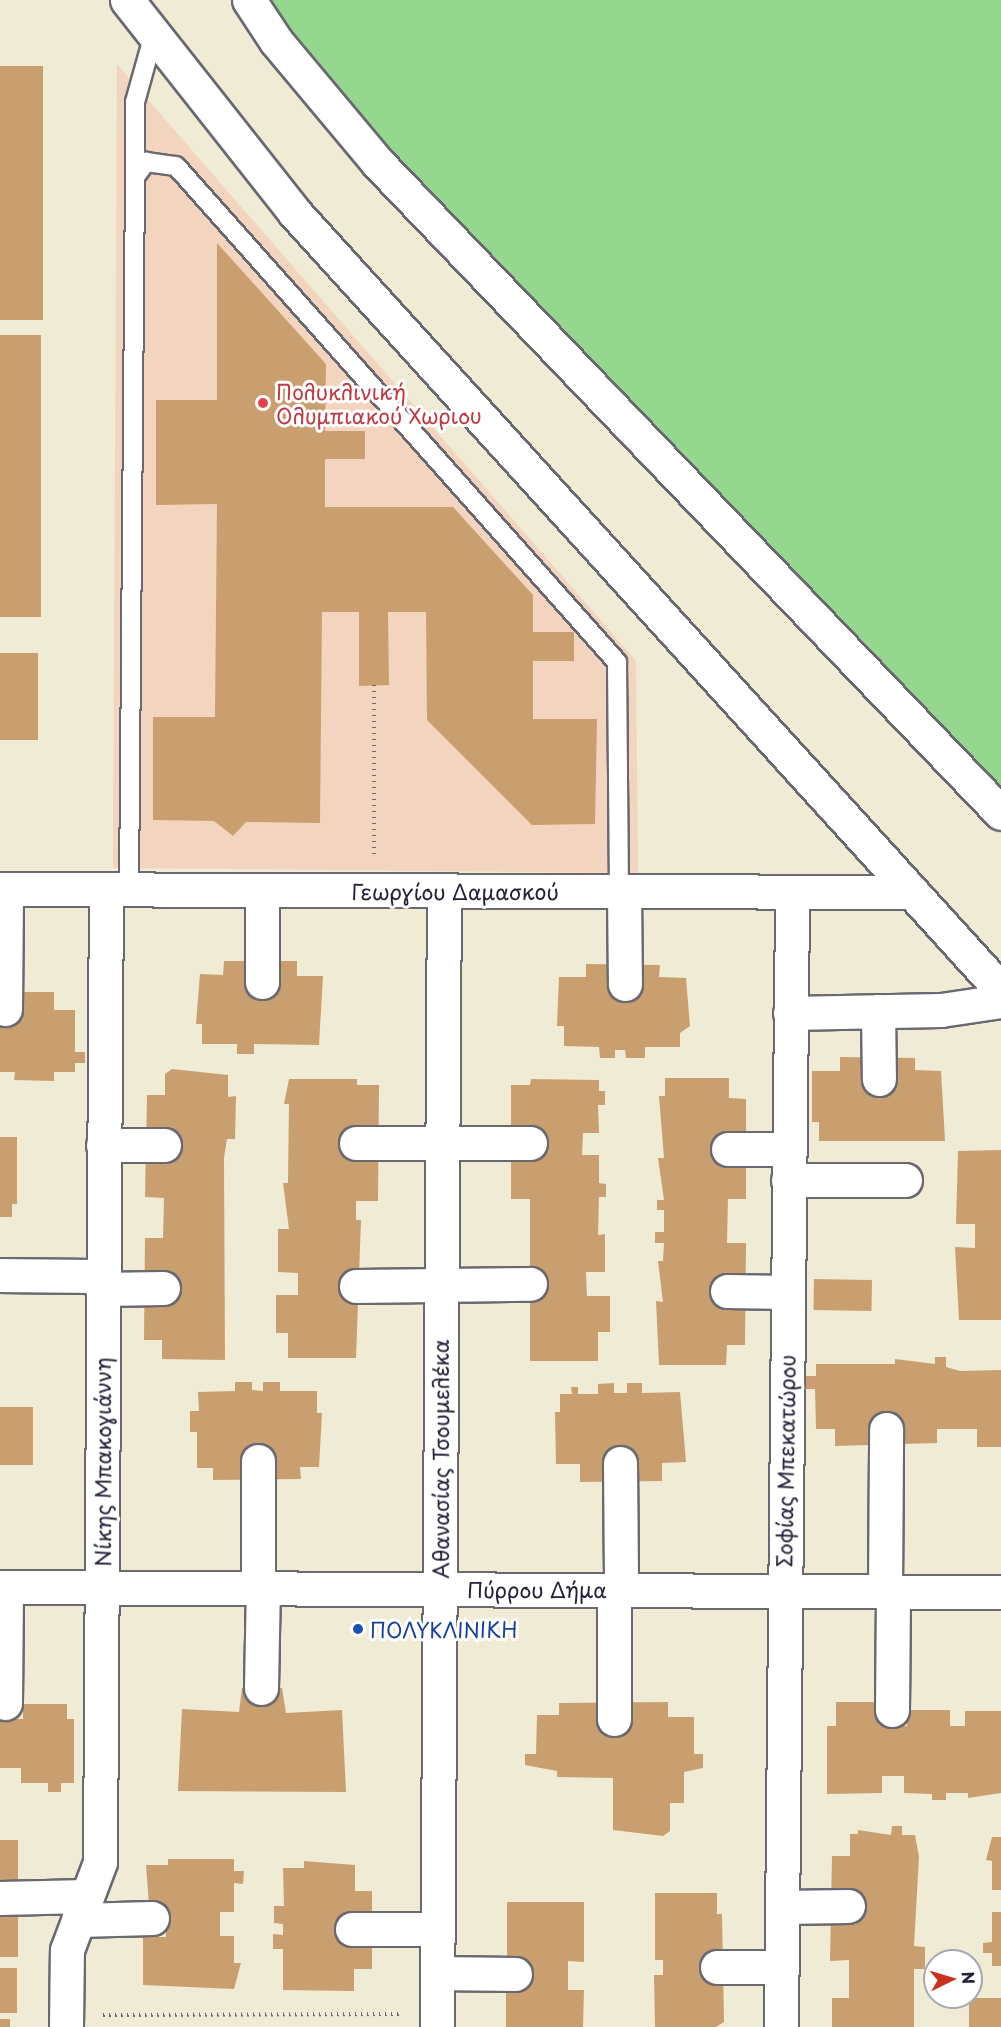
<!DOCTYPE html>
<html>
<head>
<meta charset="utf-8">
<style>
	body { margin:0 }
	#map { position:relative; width:1001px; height:2027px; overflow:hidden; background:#efebd4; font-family:"Playpen Sans",sans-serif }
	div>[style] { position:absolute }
	.built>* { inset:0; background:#f3d4bf }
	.green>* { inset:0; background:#95d78e }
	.building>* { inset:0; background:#ca9f6f; transform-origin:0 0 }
	.path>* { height:4px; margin-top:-2px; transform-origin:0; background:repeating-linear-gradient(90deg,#6a6871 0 1.5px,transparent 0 6px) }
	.roads { filter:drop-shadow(2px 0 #6a6871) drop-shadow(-2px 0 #6a6871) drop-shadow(0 2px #6a6871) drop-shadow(0 -2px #6a6871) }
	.lane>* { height:18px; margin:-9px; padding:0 9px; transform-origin:9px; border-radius:9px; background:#fff }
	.street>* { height:33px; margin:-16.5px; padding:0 16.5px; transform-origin:16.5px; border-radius:16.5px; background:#fff }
	.secondary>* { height:33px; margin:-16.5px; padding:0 16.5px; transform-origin:16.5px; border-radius:16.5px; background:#fff }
	.dots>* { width:16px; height:16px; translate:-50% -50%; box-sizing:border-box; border:3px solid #fff; border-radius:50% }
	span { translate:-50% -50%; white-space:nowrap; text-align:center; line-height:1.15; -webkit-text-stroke:6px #fff; paint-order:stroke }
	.health-label { font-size:21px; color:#be3a42 }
	.left { translate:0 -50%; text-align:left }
	.street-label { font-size:21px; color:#22223b }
	.transit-label { font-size:21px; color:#164399 }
	.north { position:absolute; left:923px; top:1949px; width:60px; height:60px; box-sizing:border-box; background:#fff; border:2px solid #a7a7b1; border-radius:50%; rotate:85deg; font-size:16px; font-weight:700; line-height:24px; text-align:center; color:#22223b }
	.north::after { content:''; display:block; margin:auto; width:21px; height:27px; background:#c8321e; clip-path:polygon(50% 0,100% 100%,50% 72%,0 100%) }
</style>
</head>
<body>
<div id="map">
	<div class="built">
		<i style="clip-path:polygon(117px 64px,636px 661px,638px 873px,113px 868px)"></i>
	</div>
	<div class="green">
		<i style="clip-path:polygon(253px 0,1001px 0,1001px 809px,671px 467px)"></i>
	</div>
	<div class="building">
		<i style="left:0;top:66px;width:43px;height:254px"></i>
		<i style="clip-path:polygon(217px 243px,326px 364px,325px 431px,365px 431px,365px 459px,325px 459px,325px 507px,453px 507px,533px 595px,533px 632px,574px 632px,574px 661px,533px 661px,533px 719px,597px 719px,595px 824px,532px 825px,427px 720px,426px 612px,388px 612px,389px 685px,359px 686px,359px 612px,322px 612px,320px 823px,246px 822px,233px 836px,214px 821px,153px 820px,153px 717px,215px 717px,217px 504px,156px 505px,156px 400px,217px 400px)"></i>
		<i style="left:0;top:335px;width:41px;height:282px"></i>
		<i style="left:0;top:653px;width:38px;height:87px"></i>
		<i style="clip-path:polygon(224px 961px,297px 961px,297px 976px,323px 976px,319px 1045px,254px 1044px,254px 1054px,237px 1054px,237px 1044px,202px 1044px,202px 1024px,196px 1024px,200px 974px,223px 975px)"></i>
		<i style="clip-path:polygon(586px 964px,660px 965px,659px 977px,686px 978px,690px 1026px,680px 1033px,680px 1047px,645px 1047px,645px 1058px,626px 1058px,625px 1050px,615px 1050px,615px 1058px,600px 1058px,599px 1047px,564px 1046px,564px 1026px,557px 1026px,559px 977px,586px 977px)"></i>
		<i style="clip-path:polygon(13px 992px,54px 992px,54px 1010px,75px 1010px,75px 1052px,85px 1052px,85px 1063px,75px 1063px,75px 1072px,54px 1072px,54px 1081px,14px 1080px,15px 1072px,0 1072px,0 1010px)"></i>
		<i style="clip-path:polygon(840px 1057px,915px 1058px,915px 1070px,941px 1071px,945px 1141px,819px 1141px,819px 1122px,812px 1122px,812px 1071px,840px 1071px)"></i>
		<i style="clip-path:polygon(172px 1069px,228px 1075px,228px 1097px,236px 1096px,235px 1139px,227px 1139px,224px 1158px,225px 1360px,162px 1359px,162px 1340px,144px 1340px,145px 1238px,163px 1238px,164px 1198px,145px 1197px,147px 1095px,165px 1095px,165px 1074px)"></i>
		<i style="clip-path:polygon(665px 1078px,729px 1078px,729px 1098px,746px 1099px,746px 1199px,728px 1199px,727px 1243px,746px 1243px,745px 1345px,727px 1345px,726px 1365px,659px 1365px,656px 1301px,663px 1302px,658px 1261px,663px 1261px,664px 1243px,655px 1243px,655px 1232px,664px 1232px,664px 1210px,657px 1210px,657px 1200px,664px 1200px,658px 1158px,664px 1158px,659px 1096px,665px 1096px)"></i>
		<i style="clip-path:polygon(289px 1079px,357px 1079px,357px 1085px,379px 1085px,378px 1201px,356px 1201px,356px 1220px,361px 1220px,356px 1358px,288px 1358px,288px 1333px,276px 1333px,276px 1295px,298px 1295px,298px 1273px,278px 1272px,278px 1229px,289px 1229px,283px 1183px,288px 1183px,289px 1104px,284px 1104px)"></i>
		<i style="clip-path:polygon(531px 1079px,599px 1080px,599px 1091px,605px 1091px,605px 1105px,598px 1105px,599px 1133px,583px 1133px,582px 1155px,599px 1155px,599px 1183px,606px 1184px,606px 1197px,599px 1197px,598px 1235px,605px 1234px,605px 1272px,586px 1272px,587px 1296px,610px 1296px,610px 1332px,598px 1332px,598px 1361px,530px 1361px,530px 1199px,511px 1199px,511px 1085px,530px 1085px)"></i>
		<i style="clip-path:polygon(0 1137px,17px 1137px,17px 1204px,12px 1204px,12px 1217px,0 1217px)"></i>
		<i style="clip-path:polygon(1001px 1150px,1001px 1320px,959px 1320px,955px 1247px,975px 1248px,975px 1224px,956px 1224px,958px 1151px)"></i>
		<i style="left:814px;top:1279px;width:58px;height:31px;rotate:1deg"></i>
		<i style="clip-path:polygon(935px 1357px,946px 1357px,946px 1367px,960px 1371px,1001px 1370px,1001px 1447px,977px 1447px,977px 1429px,937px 1429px,937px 1443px,835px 1446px,835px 1429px,816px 1429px,815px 1389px,805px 1389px,805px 1376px,816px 1376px,816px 1364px,895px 1364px,895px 1359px,935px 1364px)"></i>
		<i style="clip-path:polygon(235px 1382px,252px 1382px,252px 1390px,263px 1391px,263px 1382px,280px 1382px,280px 1391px,317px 1391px,317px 1413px,322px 1413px,319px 1467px,300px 1467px,301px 1479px,213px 1480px,213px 1468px,197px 1468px,197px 1432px,190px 1432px,190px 1411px,199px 1411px,198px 1392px,235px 1391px)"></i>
		<i style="clip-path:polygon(614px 1383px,614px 1393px,627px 1393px,627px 1383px,642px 1383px,642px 1393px,680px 1392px,686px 1462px,662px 1463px,662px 1481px,580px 1482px,580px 1464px,556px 1464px,555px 1412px,560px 1412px,560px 1394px,572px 1394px,571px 1387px,578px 1387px,578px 1394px,598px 1394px,598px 1384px)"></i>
		<i style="left:0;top:1407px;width:33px;height:58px"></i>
		<i style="clip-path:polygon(242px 1688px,282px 1688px,286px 1713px,342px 1710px,346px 1792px,178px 1791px,182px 1709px,239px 1712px)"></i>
		<i style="clip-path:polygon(668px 1702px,668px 1717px,694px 1717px,694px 1754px,703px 1754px,703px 1768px,684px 1772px,684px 1803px,670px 1803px,670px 1831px,663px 1836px,613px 1830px,613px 1778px,557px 1777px,557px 1771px,525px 1765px,525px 1754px,536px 1754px,537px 1715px,559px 1715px,559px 1703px)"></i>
		<i style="clip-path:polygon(836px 1702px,879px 1702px,899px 1710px,899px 1726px,907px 1726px,907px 1710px,950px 1710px,950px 1726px,965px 1726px,965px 1711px,1001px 1711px,1001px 1793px,968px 1798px,968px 1793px,946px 1793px,946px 1800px,932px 1800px,932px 1794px,904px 1793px,904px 1776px,882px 1776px,882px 1793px,827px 1794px,827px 1726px,836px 1726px)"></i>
		<i style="clip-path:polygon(0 1703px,15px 1703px,14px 1719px,23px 1719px,23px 1704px,67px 1704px,67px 1719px,74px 1719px,74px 1783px,61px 1783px,61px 1792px,48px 1792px,48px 1783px,21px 1783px,21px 1768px,0 1768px)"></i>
		<i style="clip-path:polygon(892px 1826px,902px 1826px,902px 1835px,915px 1835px,919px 1857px,914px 1946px,925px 1947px,925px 1969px,914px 1969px,914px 2027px,832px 2027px,832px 1998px,849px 1998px,849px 1960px,830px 1961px,832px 1856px,850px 1856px,850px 1834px,858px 1834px,858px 1830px,891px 1835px)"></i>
		<i style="clip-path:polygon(992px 1837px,1001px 1837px,1001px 1890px,992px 1890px,992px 1861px,986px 1860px)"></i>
		<i style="left:0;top:1840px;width:18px;height:46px"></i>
		<i style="clip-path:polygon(168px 1859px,234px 1859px,234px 1871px,244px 1871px,243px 1884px,234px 1883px,234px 1912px,220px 1912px,220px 1936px,234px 1936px,234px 1963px,241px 1963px,234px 1989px,143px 1985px,143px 1937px,166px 1937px,166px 1931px,151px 1931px,146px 1865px,168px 1865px)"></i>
		<i style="clip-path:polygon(304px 1861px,355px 1865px,355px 1891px,372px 1891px,372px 1969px,354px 1969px,354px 1991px,283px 1990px,283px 1949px,273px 1949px,273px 1934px,283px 1935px,283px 1924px,274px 1923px,274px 1906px,284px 1906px,283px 1868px,304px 1868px)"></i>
		<i style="clip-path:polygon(655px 1893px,717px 1893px,717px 1914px,722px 1914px,724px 2022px,716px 2027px,655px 2027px,654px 1975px,663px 1975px,663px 1960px,655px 1960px)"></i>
		<i style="clip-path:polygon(507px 1902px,584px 1902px,584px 1962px,568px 1961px,568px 1990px,584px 1990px,583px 2027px,506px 2027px,506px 1991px,515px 1991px,516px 1962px,507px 1962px)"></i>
		<i style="left:0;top:1911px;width:18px;height:46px"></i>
		<i style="clip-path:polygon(992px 1912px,1001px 1912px,1001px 1966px,992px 1966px,992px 1953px,983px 1953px,983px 1943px,992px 1942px)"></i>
		<i style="left:0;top:1968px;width:17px;height:45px"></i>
		<i style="left:1001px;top:1998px;width:29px;height:32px;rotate:90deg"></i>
		<i style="left:0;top:2019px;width:10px;height:8px"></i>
	</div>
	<div class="path">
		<i style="left:374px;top:685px;width:169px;rotate:90deg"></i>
		<i style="left:103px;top:2015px;width:299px;rotate:-0.2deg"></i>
	</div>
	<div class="roads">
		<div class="lane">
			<i style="left:135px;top:177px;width:75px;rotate:-90deg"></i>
			<i style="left:135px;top:102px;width:71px;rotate:-74.4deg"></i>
			<i style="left:129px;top:890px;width:713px;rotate:-89.52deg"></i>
			<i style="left:135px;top:177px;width:19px;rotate:-54deg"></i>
			<i style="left:146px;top:162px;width:30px;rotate:8deg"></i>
			<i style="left:176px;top:166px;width:664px;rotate:48.36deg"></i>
			<i style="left:617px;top:662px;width:231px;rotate:89.5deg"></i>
		</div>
		<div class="street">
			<i style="left:249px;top:0;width:49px;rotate:56.6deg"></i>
			<i style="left:276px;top:41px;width:159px;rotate:50.1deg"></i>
			<i style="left:378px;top:163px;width:900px;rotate:46.22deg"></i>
			<i style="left:0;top:889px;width:910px;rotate:0.19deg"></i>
			<i style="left:262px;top:890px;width:92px;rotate:90deg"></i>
			<i style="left:624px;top:893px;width:91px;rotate:89.4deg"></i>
			<i style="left:5px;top:1009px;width:120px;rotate:-89.5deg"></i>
			<i style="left:878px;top:1011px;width:68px;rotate:89.2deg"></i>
			<i style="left:790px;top:1013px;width:151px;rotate:-1.1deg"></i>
			<i style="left:941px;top:1010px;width:61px;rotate:-8.5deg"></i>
			<i style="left:356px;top:1143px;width:174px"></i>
			<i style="left:103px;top:1145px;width:61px"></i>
			<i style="left:728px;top:1149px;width:61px"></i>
			<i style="left:788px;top:1180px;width:117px"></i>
			<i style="left:0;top:1275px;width:103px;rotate:0.6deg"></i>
			<i style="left:356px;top:1286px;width:174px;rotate:-0.7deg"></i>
			<i style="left:102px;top:1289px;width:61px;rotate:-0.9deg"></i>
			<i style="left:727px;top:1291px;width:60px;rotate:1deg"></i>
			<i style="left:258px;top:1461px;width:127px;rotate:90deg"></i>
			<i style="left:620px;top:1463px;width:126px;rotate:89.5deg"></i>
			<i style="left:0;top:1587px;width:1001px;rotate:0.29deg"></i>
			<i style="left:614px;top:1589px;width:130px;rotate:90deg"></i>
			<i style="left:885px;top:1591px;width:162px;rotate:-89.6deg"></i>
			<i style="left:261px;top:1688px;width:100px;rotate:-88.9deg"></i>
			<i style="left:5px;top:1703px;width:116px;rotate:-89.5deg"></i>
			<i style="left:892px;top:1710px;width:119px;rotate:-89.5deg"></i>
			<i style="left:0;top:1898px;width:87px;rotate:-1.3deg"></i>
			<i style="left:782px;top:1907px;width:66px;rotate:-0.9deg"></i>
			<i style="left:78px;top:1920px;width:74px;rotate:-1.5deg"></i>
			<i style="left:352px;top:1929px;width:85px"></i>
			<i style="left:717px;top:1967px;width:64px"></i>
			<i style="left:437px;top:1973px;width:78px;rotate:0.7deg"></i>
			<i style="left:66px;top:2027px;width:77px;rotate:-89.3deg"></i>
			<i style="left:67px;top:1950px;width:94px;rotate:-69.4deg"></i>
			<i style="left:100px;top:1862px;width:972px;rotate:-89.65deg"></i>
			<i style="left:437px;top:2027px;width:1135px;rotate:-89.65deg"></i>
			<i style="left:781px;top:2027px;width:1133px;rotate:-89.44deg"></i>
		</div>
		<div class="secondary">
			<i style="left:127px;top:0;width:271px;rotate:51.7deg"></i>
			<i style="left:295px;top:213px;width:1050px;rotate:47.74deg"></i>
		</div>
	</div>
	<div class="dots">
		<i style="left:263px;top:403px;background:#e0444e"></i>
		<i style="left:358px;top:1629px;background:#1a4fb4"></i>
	</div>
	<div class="health-label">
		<span class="left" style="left:276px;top:403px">Πολυκλινική<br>Ολυμπιακού Χωριου</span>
	</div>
	<div class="street-label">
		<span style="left:455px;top:891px">Γεωργίου Δαμασκού</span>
		<span style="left:440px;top:1459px;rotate:-90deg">Αθανασίας Τσουμελέκα</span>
		<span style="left:785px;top:1461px;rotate:-89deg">Σοφίας Μπεκατώρου</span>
		<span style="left:102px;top:1462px;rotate:-90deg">Νίκης Μπακογιάννη</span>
		<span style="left:537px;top:1589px">Πύρρου Δήμα</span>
	</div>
	<div class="transit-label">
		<span class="left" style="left:370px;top:1629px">ΠΟΛΥΚΛΙΝΙΚΗ</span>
	</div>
	<div class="north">N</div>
</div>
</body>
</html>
